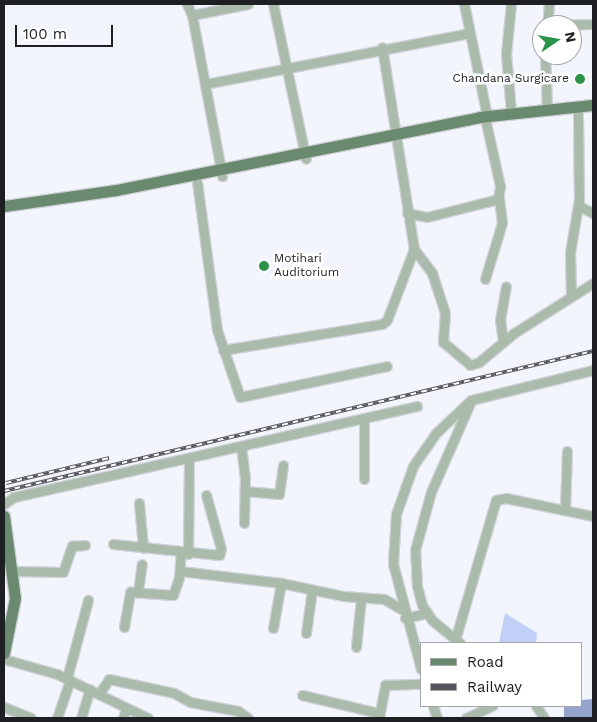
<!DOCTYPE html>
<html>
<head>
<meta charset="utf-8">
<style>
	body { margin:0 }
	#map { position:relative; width:597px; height:722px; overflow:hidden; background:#f3f5fd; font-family:"Work Sans",sans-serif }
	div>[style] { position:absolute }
	.green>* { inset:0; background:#c2d0f7 }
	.water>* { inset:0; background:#95a4cf }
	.roads { filter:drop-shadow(1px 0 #d1d3da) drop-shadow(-1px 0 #d1d3da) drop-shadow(0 1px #d1d3da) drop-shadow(0 -1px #d1d3da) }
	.minor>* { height:9px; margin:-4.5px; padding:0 4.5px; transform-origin:4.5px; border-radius:4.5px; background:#aabbac }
	.major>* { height:11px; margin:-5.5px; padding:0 5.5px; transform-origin:5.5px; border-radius:5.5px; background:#6a8a6f }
	.rail>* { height:4px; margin-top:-2px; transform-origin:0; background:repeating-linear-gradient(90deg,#fff 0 5.5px,#53555a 0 11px); box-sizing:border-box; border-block:1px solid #53555a }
	.dots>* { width:14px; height:14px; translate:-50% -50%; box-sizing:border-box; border:2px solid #fff; border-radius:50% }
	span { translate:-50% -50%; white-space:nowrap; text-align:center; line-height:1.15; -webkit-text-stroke:5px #fff; paint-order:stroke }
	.poi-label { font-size:12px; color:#1d1f23 }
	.right { translate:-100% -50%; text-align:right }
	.left { translate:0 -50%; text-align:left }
	.frame { position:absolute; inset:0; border:5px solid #1d1f23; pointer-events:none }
	.legend { position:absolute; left:420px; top:642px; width:162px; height:65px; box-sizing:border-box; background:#fff; border:1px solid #a5a5a7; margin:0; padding:6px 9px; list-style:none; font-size:15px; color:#1d1f23 }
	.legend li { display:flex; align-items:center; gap:10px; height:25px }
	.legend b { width:25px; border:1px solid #a5a5a7 }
	.north { position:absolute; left:532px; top:15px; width:50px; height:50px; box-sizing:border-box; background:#fff; border:1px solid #a5a5a7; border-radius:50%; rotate:78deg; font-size:14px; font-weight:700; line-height:20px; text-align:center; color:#1d1f23 }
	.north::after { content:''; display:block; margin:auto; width:18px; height:22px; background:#2c934a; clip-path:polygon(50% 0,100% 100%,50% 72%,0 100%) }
	.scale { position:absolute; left:15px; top:25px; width:98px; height:22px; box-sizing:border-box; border:2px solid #1d1f23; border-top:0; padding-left:6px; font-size:15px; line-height:18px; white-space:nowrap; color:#1d1f23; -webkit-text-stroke:4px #fff; paint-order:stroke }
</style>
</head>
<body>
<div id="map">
	<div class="green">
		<i style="clip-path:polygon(505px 613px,537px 633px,536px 643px,499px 643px)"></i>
	</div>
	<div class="water">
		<i style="clip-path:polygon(593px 699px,593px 718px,564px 718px,564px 706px,581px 706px,581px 700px)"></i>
	</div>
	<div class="roads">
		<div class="minor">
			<i style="left:187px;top:4px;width:12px;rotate:66deg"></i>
			<i style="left:192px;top:15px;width:164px;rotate:79.4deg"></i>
			<i style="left:273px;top:4px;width:158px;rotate:78deg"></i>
			<i style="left:464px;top:4px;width:114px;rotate:78.4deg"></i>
			<i style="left:511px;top:4px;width:49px;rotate:95.8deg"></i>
			<i style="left:506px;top:53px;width:60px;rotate:85.2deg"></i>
			<i style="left:549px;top:4px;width:21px;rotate:95deg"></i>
			<i style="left:547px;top:25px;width:46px;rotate:-1.2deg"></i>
			<i style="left:192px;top:15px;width:57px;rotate:-11.1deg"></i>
			<i style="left:545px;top:55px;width:54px;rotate:87.9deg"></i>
			<i style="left:205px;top:84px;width:269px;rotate:-10.9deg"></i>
			<i style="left:197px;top:182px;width:149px;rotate:82.3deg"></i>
			<i style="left:217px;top:330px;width:71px;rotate:71.1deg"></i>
			<i style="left:240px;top:397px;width:150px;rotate:-11.9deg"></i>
			<i style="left:579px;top:206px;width:16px;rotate:27deg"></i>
			<i style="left:407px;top:213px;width:20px;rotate:11deg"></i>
			<i style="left:427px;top:217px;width:73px;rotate:-14.2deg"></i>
			<i style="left:498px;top:199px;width:13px;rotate:-81deg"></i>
			<i style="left:500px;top:186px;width:65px;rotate:-102.5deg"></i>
			<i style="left:414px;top:249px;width:30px;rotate:53deg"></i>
			<i style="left:432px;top:273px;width:42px;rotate:72deg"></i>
			<i style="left:445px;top:313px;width:29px;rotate:94deg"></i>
			<i style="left:443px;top:342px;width:35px;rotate:40deg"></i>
			<i style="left:470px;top:365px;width:9px;rotate:-18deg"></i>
			<i style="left:479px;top:362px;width:45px;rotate:-39.6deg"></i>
			<i style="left:514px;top:333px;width:93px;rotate:-32.3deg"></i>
			<i style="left:485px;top:279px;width:59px;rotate:-73.1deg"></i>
			<i style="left:502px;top:223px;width:26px;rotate:-97deg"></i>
			<i style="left:571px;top:296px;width:44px;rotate:-91.3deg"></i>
			<i style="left:570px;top:252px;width:53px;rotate:-80.2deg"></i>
			<i style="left:579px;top:200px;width:87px;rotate:-90.7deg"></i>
			<i style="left:503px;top:341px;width:21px;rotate:-98deg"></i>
			<i style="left:500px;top:320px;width:34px;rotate:-80deg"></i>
			<i style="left:223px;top:350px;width:161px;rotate:-9.3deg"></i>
			<i style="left:382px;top:324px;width:6px;rotate:-39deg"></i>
			<i style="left:387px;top:320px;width:76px;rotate:-69.2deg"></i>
			<i style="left:414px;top:249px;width:204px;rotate:-99deg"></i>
			<i style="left:241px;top:446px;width:32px;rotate:83deg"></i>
			<i style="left:245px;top:478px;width:45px;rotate:91.3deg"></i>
			<i style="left:364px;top:479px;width:61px;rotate:-90deg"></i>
			<i style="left:245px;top:491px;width:34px;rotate:5deg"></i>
			<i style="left:279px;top:494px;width:29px;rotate:-82deg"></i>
			<i style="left:139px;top:503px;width:45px;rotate:84.9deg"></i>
			<i style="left:4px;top:504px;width:12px;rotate:-35deg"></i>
			<i style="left:14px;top:497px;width:413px;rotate:-12.7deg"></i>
			<i style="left:565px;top:510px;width:59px;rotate:-88.1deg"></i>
			<i style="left:113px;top:544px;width:107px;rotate:5.9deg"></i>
			<i style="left:219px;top:555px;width:6px;rotate:-72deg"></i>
			<i style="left:221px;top:549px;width:56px;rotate:-105.5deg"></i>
			<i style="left:188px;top:554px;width:95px;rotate:-89.4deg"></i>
			<i style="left:13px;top:571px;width:50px;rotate:1.1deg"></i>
			<i style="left:63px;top:572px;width:28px;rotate:-71deg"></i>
			<i style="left:72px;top:546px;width:13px;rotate:-4deg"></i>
			<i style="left:180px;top:571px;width:102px;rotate:6.8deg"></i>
			<i style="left:281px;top:583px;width:63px;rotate:11.8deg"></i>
			<i style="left:343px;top:596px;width:41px;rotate:4.2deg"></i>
			<i style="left:384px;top:599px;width:22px;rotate:30deg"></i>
			<i style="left:138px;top:591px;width:27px;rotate:-82deg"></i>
			<i style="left:405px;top:618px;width:23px;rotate:-13deg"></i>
			<i style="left:124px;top:627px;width:36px;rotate:-80deg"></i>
			<i style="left:130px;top:592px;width:43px;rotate:4deg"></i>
			<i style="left:173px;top:595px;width:18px;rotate:-71deg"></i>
			<i style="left:179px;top:578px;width:26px;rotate:-86deg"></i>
			<i style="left:273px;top:628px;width:46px;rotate:-79.9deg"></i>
			<i style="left:306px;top:633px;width:43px;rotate:-82.1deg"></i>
			<i style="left:455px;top:640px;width:146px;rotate:-73.7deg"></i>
			<i style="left:496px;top:500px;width:10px;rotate:-11deg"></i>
			<i style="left:506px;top:498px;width:89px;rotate:11.7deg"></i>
			<i style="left:460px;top:643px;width:36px;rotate:-141deg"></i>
			<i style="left:432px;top:620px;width:18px;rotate:-124deg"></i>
			<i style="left:422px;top:605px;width:20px;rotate:-105deg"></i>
			<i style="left:417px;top:586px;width:36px;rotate:-93deg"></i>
			<i style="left:415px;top:550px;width:60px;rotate:-74.6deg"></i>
			<i style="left:431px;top:492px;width:97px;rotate:-66.3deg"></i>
			<i style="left:356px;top:647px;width:49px;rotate:-84.2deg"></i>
			<i style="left:4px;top:659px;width:55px;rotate:15.8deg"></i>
			<i style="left:57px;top:674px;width:101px;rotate:25.8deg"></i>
			<i style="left:421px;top:669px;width:109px;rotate:-104.9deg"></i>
			<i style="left:393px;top:564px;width:50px;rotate:-86.6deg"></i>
			<i style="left:396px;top:514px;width:51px;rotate:-70.5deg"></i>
			<i style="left:413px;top:466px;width:40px;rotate:-55.1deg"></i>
			<i style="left:436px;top:433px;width:48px;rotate:-43.3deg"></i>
			<i style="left:471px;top:400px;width:126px;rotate:-13.8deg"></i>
			<i style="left:67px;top:678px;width:81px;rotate:-74.9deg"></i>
			<i style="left:99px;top:694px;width:18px;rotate:-56deg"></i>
			<i style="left:109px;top:679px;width:66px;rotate:12.2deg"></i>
			<i style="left:174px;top:693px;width:18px;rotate:29deg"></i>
			<i style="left:190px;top:702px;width:49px;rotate:10.6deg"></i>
			<i style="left:238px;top:711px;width:12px;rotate:35deg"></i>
			<i style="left:302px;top:695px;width:79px;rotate:13.2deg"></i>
			<i style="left:433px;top:706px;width:13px;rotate:72deg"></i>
			<i style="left:536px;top:706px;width:14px;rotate:56deg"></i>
			<i style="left:4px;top:707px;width:29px;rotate:22deg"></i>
			<i style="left:379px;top:717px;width:33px;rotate:-79deg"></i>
			<i style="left:385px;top:685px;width:36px;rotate:-2deg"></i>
			<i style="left:57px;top:718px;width:40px;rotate:-71.1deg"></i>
			<i style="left:81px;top:718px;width:30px;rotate:-73deg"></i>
			<i style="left:123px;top:718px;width:10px;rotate:-73deg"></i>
			<i style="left:466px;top:718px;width:29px;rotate:-25deg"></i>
		</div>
		<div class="major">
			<i style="left:4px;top:206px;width:113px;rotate:-8.1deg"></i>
			<i style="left:116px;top:190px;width:371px;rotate:-11.3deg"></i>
			<i style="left:480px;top:117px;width:114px;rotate:-6.1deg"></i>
			<i style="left:4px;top:516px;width:83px;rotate:82.4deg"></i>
			<i style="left:15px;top:598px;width:56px;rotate:101.3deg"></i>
		</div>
	</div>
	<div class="rail">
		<i style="left:6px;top:483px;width:106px;rotate:-13.6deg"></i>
		<i style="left:4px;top:491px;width:605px;rotate:-13.37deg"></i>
	</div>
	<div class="dots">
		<i style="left:580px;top:79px;background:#2c934a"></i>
		<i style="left:264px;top:266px;background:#2c934a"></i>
	</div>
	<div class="poi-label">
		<span class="right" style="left:569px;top:79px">Chandana Surgicare</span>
		<span class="left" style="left:274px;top:266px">Motihari<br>Auditorium</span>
	</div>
	<div class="frame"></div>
	<ul class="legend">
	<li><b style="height:6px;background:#6a8a6f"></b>Road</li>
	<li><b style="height:6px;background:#53555a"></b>Railway</li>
	</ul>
	<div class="north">N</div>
	<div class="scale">100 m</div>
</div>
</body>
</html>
